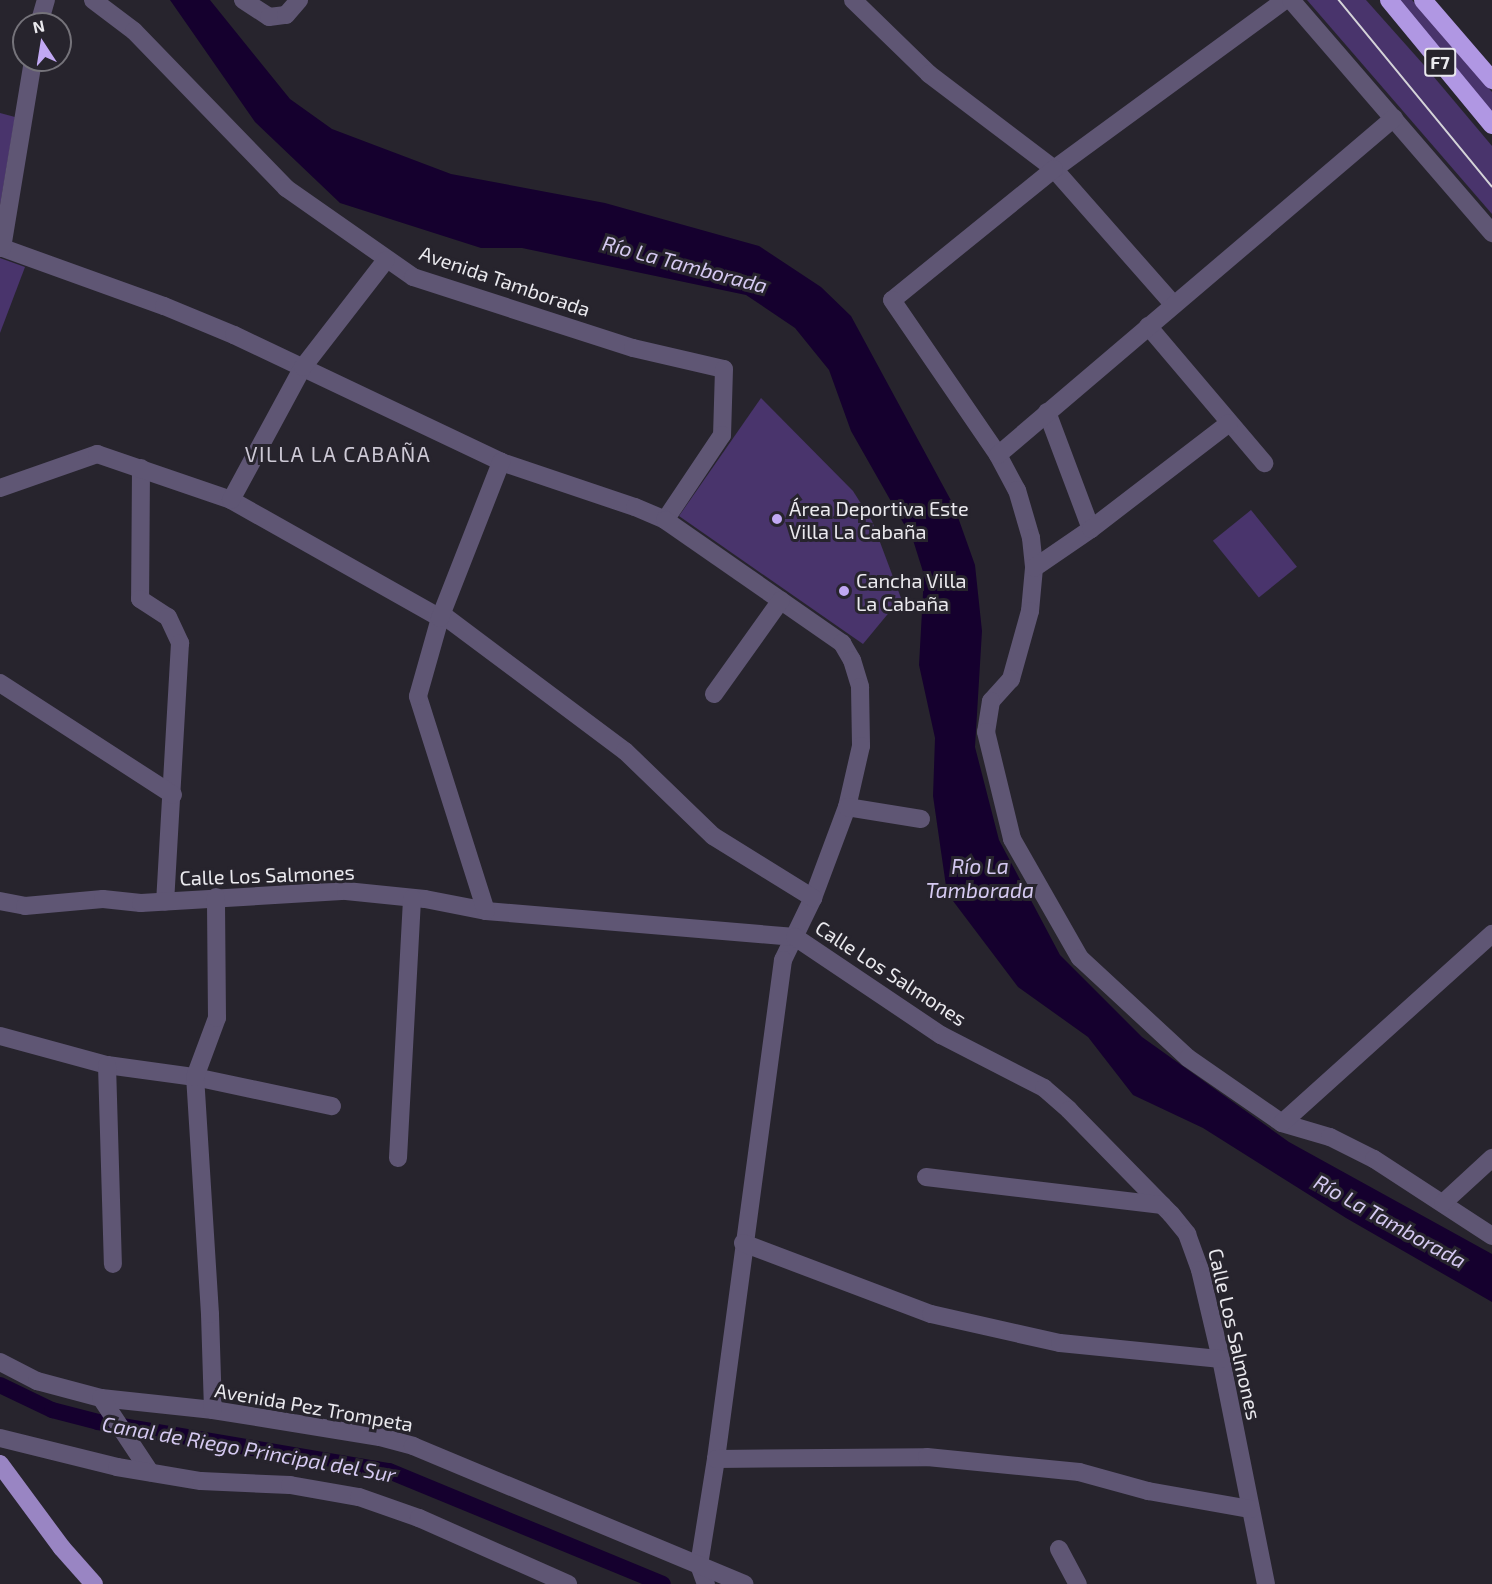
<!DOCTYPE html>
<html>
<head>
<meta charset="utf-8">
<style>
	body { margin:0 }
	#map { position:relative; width:1492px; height:1584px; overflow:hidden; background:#27242d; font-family:"Exo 2",sans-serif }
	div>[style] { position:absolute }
	.green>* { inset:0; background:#49346c; transform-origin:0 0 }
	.water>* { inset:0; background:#15002e }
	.canal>* { height:16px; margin:-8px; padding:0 8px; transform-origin:8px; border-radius:8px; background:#15002e }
	.minor>* { height:18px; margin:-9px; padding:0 9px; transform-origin:9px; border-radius:9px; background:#5f5674 }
	.major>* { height:18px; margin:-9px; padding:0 9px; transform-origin:9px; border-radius:9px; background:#9985c3 }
	.highway>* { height:18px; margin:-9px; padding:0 9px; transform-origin:9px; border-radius:9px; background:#b097e3 }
	.tram>* { height:1.5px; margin:-0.75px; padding:0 0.75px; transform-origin:0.75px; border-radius:0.75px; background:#d4d3d8 }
	.dots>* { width:16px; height:16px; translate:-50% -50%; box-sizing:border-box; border:3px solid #27242d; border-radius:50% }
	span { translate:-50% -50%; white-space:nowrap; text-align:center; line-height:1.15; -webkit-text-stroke:6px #27242d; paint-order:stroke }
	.shield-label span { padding:2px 4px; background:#27242d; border:2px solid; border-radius:4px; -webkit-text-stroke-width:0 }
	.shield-label { font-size:18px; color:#eae9ee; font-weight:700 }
	.street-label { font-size:20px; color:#eae9ee }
	.poi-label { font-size:20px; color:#eae9ee }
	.left { translate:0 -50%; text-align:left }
	.water-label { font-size:21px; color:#d5c9f1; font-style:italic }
	.neighbourhood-label { font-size:21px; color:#cdc9d5; letter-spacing:1.5px }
	.north { position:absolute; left:12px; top:12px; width:60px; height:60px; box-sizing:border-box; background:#27242d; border:2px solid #75737a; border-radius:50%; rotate:348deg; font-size:16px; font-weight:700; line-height:24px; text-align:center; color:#eae9ee }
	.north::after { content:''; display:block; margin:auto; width:21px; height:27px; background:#c1a8f3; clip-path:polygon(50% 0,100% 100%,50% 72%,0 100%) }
</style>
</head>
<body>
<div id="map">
	<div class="green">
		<i style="clip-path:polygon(1307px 0,1366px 0,1423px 64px,1492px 146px,1492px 214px)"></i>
		<i style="clip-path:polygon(1399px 0,1412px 0,1492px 92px,1492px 112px)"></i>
		<i style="clip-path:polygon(0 113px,15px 117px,0 206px)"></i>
		<i style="clip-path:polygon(0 258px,25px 267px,0 333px)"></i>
		<i style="clip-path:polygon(761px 398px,853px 491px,872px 521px,901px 598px,863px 644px,679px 516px)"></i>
		<i style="left:1251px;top:510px;width:73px;height:49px;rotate:51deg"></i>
	</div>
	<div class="water">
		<i style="clip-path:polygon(170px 0,210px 0,290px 99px,332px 129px,451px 174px,605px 203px,759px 246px,821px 287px,851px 316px,954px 506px,975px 565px,982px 631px,975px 747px,999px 840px,1060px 955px,1142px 1037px,1289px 1142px,1492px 1254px,1492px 1302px,1346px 1218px,1203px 1128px,1133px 1095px,1088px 1037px,1018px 987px,947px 893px,933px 796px,935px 738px,919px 665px,924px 575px,913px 540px,851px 431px,829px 370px,795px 328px,746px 295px,522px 248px,481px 248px,340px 203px,255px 122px)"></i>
	</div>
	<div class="canal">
		<i style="left:0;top:1385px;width:58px;rotate:25.7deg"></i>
		<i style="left:52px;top:1410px;width:48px;rotate:14.6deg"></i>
		<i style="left:98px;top:1422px;width:295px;rotate:9.6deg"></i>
		<i style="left:389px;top:1471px;width:296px;rotate:22.4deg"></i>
	</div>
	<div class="minor">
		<i style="left:93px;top:0;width:51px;rotate:37.1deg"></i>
		<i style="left:134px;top:31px;width:219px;rotate:45.9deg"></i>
		<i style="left:286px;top:188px;width:155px;rotate:35deg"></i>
		<i style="left:413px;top:277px;width:231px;rotate:17.9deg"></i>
		<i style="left:633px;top:348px;width:93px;rotate:13deg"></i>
		<i style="left:724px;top:369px;width:66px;rotate:91.7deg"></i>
		<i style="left:722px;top:435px;width:102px;rotate:123.8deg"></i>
		<i style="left:243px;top:0;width:31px;rotate:33deg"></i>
		<i style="left:269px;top:17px;width:17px;rotate:-7deg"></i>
		<i style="left:286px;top:15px;width:20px;rotate:-49deg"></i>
		<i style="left:853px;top:0;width:106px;rotate:44.2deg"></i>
		<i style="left:929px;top:74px;width:157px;rotate:37.2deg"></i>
		<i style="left:1054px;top:169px;width:180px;rotate:48.6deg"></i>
		<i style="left:1285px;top:0;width:286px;rotate:143.8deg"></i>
		<i style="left:1054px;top:169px;width:208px;rotate:141deg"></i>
		<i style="left:892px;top:300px;width:188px;rotate:55.6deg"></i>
		<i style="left:998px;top:455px;width:40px;rotate:62deg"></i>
		<i style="left:1017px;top:490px;width:50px;rotate:73.7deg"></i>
		<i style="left:1031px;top:538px;width:30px;rotate:84deg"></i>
		<i style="left:1034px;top:568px;width:43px;rotate:95.3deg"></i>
		<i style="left:1030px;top:611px;width:71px;rotate:105.6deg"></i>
		<i style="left:1011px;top:679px;width:30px;rotate:132deg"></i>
		<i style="left:991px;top:701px;width:31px;rotate:99deg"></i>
		<i style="left:986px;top:732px;width:110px;rotate:76.3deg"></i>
		<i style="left:1012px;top:839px;width:137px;rotate:60.3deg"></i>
		<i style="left:1080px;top:958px;width:147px;rotate:42.8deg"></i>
		<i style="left:1188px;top:1058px;width:114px;rotate:34.7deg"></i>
		<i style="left:1282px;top:1123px;width:50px;rotate:16.3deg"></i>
		<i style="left:1330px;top:1137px;width:49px;rotate:26.6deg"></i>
		<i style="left:1374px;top:1159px;width:141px;rotate:33.1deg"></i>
		<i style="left:1291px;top:0;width:308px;rotate:49.2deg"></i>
		<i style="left:39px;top:24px;width:25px;rotate:-74deg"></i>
		<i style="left:0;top:247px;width:174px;rotate:19.8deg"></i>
		<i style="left:164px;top:306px;width:76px;rotate:22.5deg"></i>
		<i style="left:234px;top:335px;width:296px;rotate:25.4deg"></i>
		<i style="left:501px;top:462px;width:141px;rotate:18.6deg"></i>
		<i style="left:635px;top:507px;width:33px;rotate:23deg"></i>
		<i style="left:665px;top:520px;width:216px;rotate:34.8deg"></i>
		<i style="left:842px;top:643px;width:20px;rotate:60deg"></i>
		<i style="left:852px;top:660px;width:28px;rotate:73deg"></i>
		<i style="left:860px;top:687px;width:59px;rotate:89deg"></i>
		<i style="left:861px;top:746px;width:63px;rotate:102.9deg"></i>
		<i style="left:847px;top:807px;width:97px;rotate:110.5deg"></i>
		<i style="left:813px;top:898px;width:69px;rotate:115.8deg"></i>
		<i style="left:783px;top:960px;width:503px;rotate:97.65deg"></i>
		<i style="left:716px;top:1459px;width:107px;rotate:99.1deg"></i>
		<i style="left:699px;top:1565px;width:20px;rotate:70deg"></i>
		<i style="left:2px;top:248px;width:191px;rotate:-80.6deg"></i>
		<i style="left:1148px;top:326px;width:180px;rotate:49.7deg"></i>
		<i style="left:1047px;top:412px;width:125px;rotate:69.4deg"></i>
		<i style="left:998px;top:455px;width:520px;rotate:-40.4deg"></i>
		<i style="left:141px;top:468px;width:131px;rotate:90.4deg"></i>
		<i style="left:140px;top:599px;width:33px;rotate:33deg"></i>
		<i style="left:168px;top:617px;width:29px;rotate:65deg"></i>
		<i style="left:180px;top:643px;width:259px;rotate:93.3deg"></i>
		<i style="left:0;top:488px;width:103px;rotate:-19.3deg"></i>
		<i style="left:97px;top:454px;width:142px;rotate:18.9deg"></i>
		<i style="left:231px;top:500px;width:240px;rotate:29.4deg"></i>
		<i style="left:231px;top:500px;width:151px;rotate:-61.6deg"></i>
		<i style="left:303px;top:367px;width:135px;rotate:-52.2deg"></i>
		<i style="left:1034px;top:568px;width:69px;rotate:-34.4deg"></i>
		<i style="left:1091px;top:529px;width:174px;rotate:-37.5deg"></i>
		<i style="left:443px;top:615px;width:227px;rotate:36.8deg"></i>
		<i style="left:625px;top:751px;width:122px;rotate:44deg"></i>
		<i style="left:713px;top:836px;width:118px;rotate:31.8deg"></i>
		<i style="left:0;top:683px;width:206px;rotate:32.9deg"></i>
		<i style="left:714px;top:694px;width:115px;rotate:-54.5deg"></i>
		<i style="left:847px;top:807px;width:75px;rotate:9.2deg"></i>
		<i style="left:0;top:901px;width:25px;rotate:11deg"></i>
		<i style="left:25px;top:906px;width:78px;rotate:-5.1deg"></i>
		<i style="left:103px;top:899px;width:38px;rotate:6deg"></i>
		<i style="left:141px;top:903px;width:205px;rotate:-3.4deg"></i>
		<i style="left:346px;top:891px;width:79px;rotate:5.8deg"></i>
		<i style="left:425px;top:899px;width:62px;rotate:11.1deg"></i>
		<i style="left:486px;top:911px;width:310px;rotate:4.8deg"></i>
		<i style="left:795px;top:937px;width:176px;rotate:33.9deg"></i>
		<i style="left:941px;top:1035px;width:116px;rotate:27.2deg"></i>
		<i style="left:1044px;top:1088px;width:33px;rotate:41deg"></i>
		<i style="left:1069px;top:1110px;width:146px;rotate:45.6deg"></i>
		<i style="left:1171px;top:1214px;width:26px;rotate:51deg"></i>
		<i style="left:1187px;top:1234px;width:38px;rotate:70deg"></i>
		<i style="left:1200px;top:1270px;width:91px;rotate:76.7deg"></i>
		<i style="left:1221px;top:1359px;width:229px;rotate:78.7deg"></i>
		<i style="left:486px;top:911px;width:225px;rotate:-107.6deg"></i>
		<i style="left:418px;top:696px;width:81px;rotate:-74.2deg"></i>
		<i style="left:440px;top:618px;width:168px;rotate:-68.6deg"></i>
		<i style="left:0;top:1036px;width:111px;rotate:15.2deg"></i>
		<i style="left:107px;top:1065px;width:89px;rotate:7.8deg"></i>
		<i style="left:195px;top:1077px;width:140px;rotate:12deg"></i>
		<i style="left:107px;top:1065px;width:199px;rotate:88.3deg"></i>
		<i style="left:1282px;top:1123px;width:283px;rotate:-42deg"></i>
		<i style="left:398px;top:1158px;width:260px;rotate:-86.9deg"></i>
		<i style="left:926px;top:1177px;width:238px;rotate:6.8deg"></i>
		<i style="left:1443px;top:1203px;width:67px;rotate:-42.6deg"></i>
		<i style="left:743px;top:1243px;width:201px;rotate:20.7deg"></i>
		<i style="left:931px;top:1314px;width:132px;rotate:12.7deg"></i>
		<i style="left:1060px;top:1343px;width:162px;rotate:5.7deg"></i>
		<i style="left:0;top:1362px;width:42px;rotate:27.2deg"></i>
		<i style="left:37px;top:1381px;width:66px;rotate:14.9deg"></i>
		<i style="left:101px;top:1398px;width:113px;rotate:6.1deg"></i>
		<i style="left:213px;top:1410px;width:169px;rotate:9.2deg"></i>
		<i style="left:380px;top:1437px;width:34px;rotate:15deg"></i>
		<i style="left:413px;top:1446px;width:359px;rotate:22.6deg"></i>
		<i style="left:101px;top:1398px;width:89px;rotate:56.5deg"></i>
		<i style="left:213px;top:1410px;width:96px;rotate:-91.8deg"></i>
		<i style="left:210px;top:1314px;width:237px;rotate:-93.6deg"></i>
		<i style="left:195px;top:1077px;width:63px;rotate:-69.6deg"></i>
		<i style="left:217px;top:1018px;width:121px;rotate:-90.5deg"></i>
		<i style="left:0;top:1438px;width:121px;rotate:13.9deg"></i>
		<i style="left:117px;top:1467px;width:85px;rotate:9.5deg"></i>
		<i style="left:201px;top:1481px;width:89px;rotate:2.6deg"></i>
		<i style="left:290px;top:1485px;width:70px;rotate:9.9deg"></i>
		<i style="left:359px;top:1497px;width:64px;rotate:19.3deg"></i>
		<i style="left:419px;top:1518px;width:163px;rotate:23.9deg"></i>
		<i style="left:716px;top:1459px;width:211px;rotate:-0.5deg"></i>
		<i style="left:927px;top:1457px;width:153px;rotate:5.6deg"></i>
		<i style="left:1079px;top:1472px;width:72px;rotate:15.4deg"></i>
		<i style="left:1148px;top:1491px;width:104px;rotate:10deg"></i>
		<i style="left:1059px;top:1549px;width:40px;rotate:62deg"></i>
	</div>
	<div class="major">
		<i style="left:0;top:1464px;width:104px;rotate:53.6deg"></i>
		<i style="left:62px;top:1548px;width:48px;rotate:48.4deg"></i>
	</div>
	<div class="highway">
		<i style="left:1389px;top:0;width:162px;rotate:50.5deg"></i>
		<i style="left:1423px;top:0;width:106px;rotate:49.2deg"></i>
	</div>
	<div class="tram">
		<i style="left:1339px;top:0;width:241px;rotate:50.6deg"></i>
	</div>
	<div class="dots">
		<i style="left:777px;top:519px;background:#c1a8f3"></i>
		<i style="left:844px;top:591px;background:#c1a8f3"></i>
	</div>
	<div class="shield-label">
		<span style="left:1440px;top:62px">F7</span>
	</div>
	<div class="street-label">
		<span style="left:505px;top:281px;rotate:19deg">Avenida Tamborada</span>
		<span style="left:267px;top:875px;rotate:-2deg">Calle Los Salmones</span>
		<span style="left:891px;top:973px;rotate:33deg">Calle Los Salmones</span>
		<span style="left:1235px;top:1334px;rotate:77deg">Calle Los Salmones</span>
		<span style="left:314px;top:1407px;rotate:10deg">Avenida Pez Trompeta</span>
	</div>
	<div class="poi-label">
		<span class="left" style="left:789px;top:520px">Área Deportiva Este<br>Villa La Cabaña</span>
		<span class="left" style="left:856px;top:592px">Cancha Villa<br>La Cabaña</span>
	</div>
	<div class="water-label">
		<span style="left:685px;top:264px;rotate:15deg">Río La Tamborada</span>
		<span style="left:980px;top:878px">Río La<br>Tamborada</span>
		<span style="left:1390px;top:1221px;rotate:29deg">Río La Tamborada</span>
		<span style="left:249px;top:1449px;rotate:10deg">Canal de Riego Principal del Sur</span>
	</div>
	<div class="neighbourhood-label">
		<span style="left:338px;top:454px">VILLA LA CABAÑA</span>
	</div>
	<div class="north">N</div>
</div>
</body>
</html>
